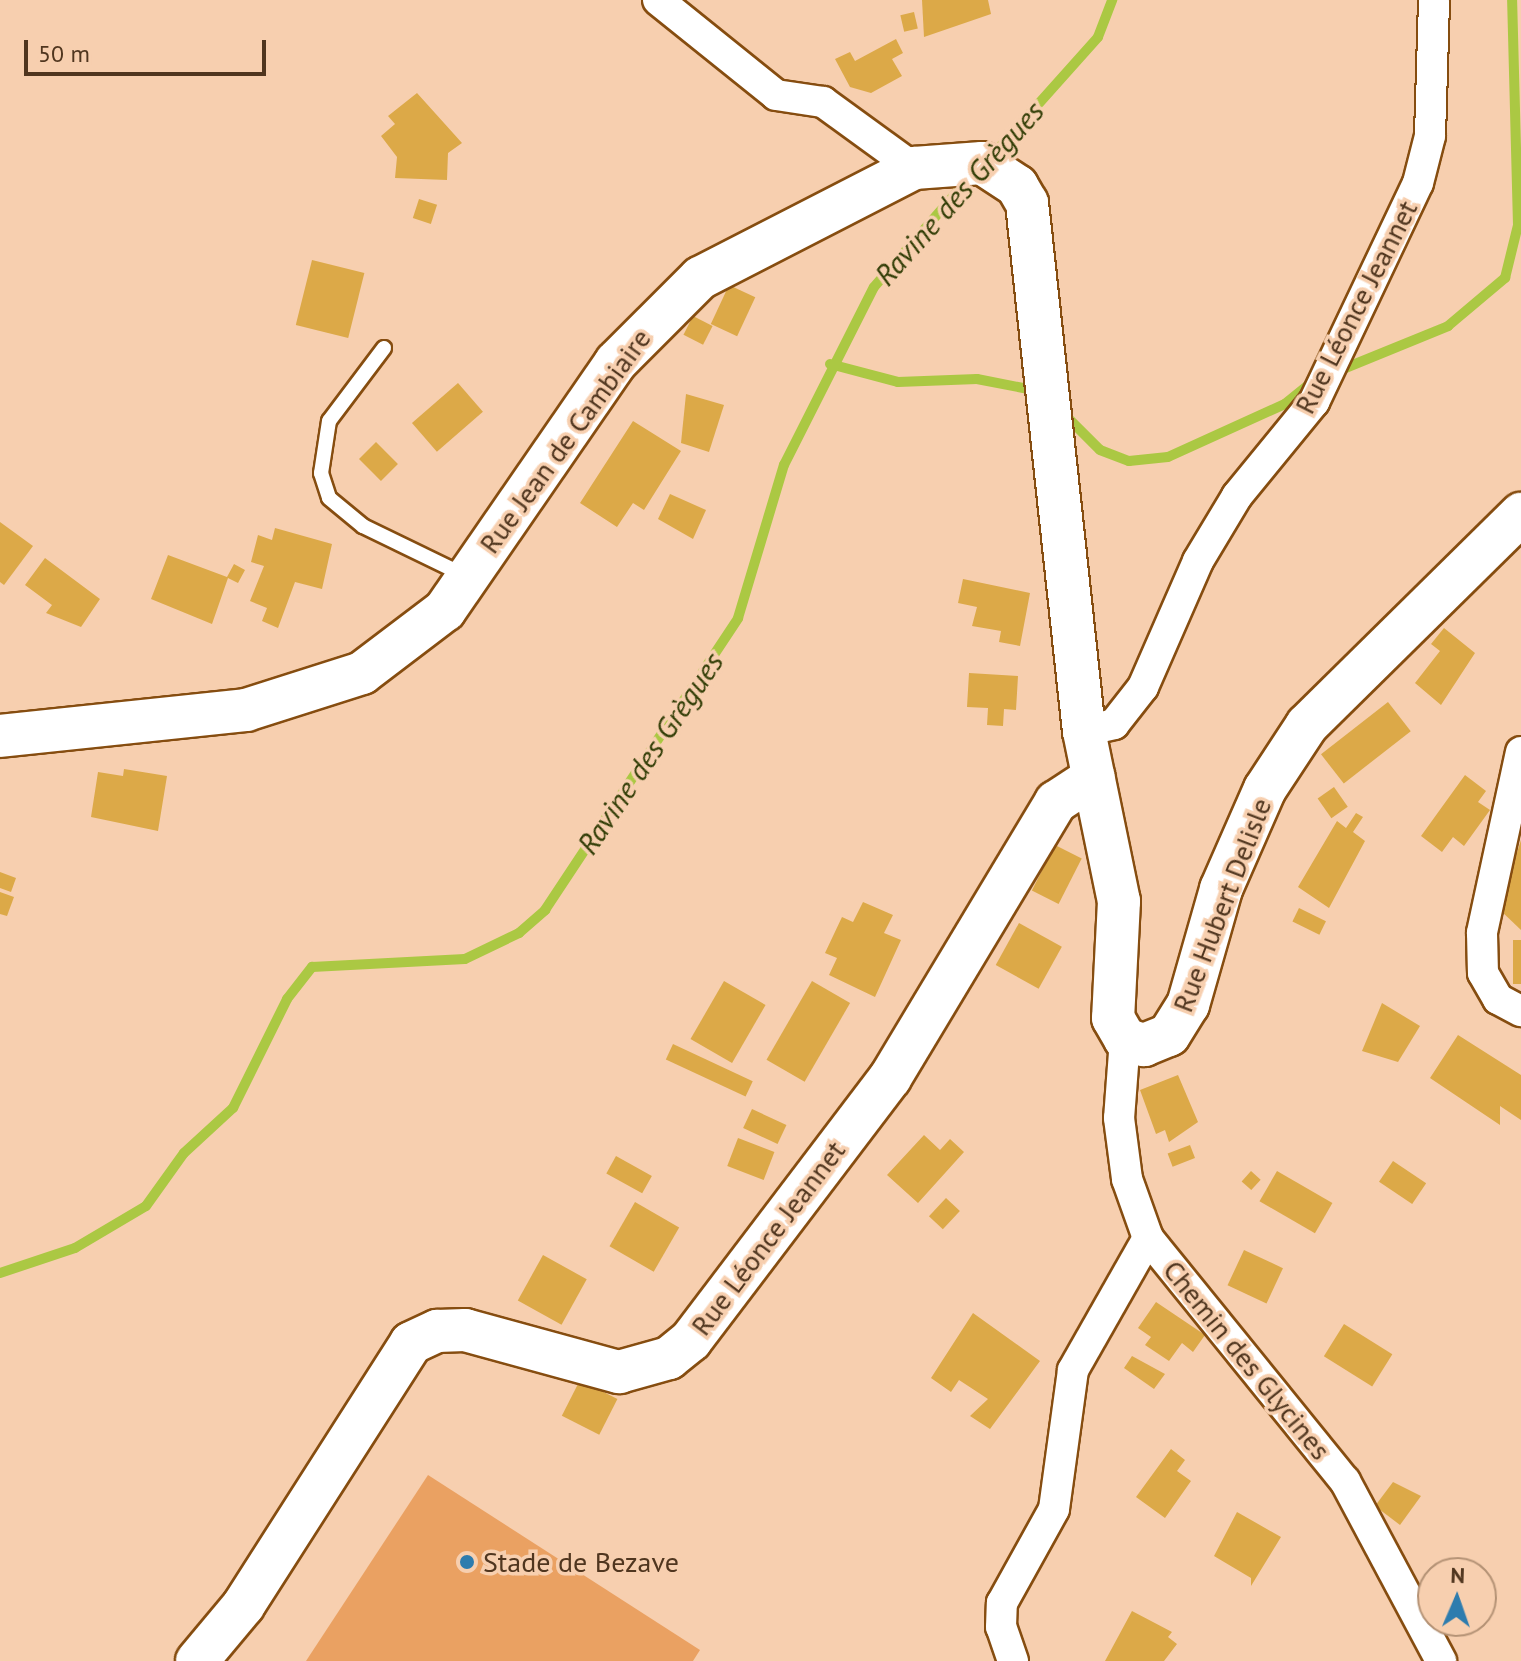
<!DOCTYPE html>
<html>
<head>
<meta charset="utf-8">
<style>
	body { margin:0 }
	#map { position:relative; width:1521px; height:1661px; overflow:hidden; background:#f7cfaf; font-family:"PT Sans",sans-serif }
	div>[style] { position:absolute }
	.green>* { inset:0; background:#eaa162 }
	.stream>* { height:10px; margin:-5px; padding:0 5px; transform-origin:5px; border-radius:5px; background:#abc843 }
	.building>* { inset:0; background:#dca948; transform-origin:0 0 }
	.roads { filter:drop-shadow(2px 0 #864d10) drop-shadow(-2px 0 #864d10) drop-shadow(0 2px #864d10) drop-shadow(0 -2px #864d10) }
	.lane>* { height:14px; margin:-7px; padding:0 7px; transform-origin:7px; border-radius:7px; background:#fff }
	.street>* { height:30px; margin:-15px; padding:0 15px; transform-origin:15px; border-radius:15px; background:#fff }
	.secondary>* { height:42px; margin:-21px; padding:0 21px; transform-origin:21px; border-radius:21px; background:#fff }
	.dots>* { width:22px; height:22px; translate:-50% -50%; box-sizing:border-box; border:4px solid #f7cfaf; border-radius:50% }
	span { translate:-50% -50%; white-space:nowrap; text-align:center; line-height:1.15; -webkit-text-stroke:7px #f7cfaf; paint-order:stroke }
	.street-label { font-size:28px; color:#50361f }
	.poi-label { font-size:28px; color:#50361f }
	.left { translate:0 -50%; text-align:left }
	.water-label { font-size:30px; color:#333e07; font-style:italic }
	.north { position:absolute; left:1417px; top:1557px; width:80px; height:80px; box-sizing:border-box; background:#f7cfaf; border:2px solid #b49275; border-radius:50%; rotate:2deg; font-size:22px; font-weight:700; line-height:32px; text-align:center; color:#50361f }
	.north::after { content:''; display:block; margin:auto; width:28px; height:36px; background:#2d7cae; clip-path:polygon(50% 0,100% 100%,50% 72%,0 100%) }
	.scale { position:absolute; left:24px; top:40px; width:242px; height:36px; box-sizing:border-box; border:4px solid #50361f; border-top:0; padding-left:10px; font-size:24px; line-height:28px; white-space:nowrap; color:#50361f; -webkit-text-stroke:6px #f7cfaf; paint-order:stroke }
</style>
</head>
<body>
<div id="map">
	<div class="green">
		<i style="clip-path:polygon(428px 1475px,700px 1650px,693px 1661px,306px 1661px)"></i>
	</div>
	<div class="stream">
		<i style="left:990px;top:158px;width:162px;rotate:-48.2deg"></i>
		<i style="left:1098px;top:37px;width:40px;rotate:-69deg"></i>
		<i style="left:830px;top:364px;width:70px;rotate:14.8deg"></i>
		<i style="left:898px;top:382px;width:79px;rotate:-2.2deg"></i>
		<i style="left:977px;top:379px;width:63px;rotate:11deg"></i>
		<i style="left:1338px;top:371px;width:119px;rotate:-22.2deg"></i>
		<i style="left:1448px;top:326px;width:75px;rotate:-40.1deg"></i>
		<i style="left:1505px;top:278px;width:55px;rotate:-76.2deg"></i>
		<i style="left:1518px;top:225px;width:225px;rotate:-91.5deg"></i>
		<i style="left:1065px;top:415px;width:49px;rotate:45deg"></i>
		<i style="left:1100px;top:450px;width:31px;rotate:21deg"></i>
		<i style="left:1129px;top:461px;width:39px;rotate:-6deg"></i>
		<i style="left:1168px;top:457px;width:128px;rotate:-24.4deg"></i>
		<i style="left:1285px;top:404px;width:35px;rotate:-39deg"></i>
		<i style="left:0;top:1273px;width:79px;rotate:-18.4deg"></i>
		<i style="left:75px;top:1248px;width:82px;rotate:-30.6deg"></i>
		<i style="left:146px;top:1206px;width:65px;rotate:-54.4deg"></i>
		<i style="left:184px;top:1153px;width:67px;rotate:-42.6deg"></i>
		<i style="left:233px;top:1108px;width:122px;rotate:-63.6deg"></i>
		<i style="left:287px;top:999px;width:41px;rotate:-52deg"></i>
		<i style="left:312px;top:967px;width:153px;rotate:-3deg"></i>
		<i style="left:465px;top:959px;width:60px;rotate:-25.7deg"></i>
		<i style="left:519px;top:933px;width:35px;rotate:-41deg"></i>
		<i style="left:545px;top:910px;width:350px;rotate:-56.5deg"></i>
		<i style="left:738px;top:618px;width:160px;rotate:-73.3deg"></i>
		<i style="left:784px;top:465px;width:199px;rotate:-63.2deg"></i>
		<i style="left:874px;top:287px;width:146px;rotate:-48.9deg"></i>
	</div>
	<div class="building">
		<i style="clip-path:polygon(922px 0,988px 0,991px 14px,924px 37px)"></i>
		<i style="left:914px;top:12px;width:17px;height:14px;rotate:77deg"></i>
		<i style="clip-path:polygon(896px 39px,903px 53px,892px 59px,902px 76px,871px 93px,850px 87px,835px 59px,850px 52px,855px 61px)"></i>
		<i style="clip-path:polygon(417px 93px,462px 143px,448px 153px,447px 180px,395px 178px,397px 157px,381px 136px,395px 124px,388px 116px)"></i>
		<i style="left:419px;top:199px;width:19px;height:20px;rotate:18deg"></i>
		<i style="left:312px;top:260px;width:54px;height:67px;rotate:14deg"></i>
		<i style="left:729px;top:285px;width:29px;height:43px;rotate:25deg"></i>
		<i style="left:693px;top:316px;width:22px;height:21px;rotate:27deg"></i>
		<i style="left:458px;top:383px;width:38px;height:61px;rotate:49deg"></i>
		<i style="clip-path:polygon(686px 394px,724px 405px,709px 452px,681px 443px)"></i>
		<i style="clip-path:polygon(633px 421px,681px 451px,644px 510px,633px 503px,617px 527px,580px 503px)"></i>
		<i style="left:376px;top:442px;width:31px;height:24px;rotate:45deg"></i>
		<i style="clip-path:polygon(670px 494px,706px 510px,693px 539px,658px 519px)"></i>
		<i style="clip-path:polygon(0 522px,33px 546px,4px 585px,0 582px)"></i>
		<i style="clip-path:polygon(275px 528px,332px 544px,322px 589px,295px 582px,278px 628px,262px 621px,267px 608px,250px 601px,264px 566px,251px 562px,258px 535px,272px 540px)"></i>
		<i style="clip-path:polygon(168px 555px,227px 577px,234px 564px,245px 570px,238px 583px,228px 578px,212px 624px,151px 599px)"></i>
		<i style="clip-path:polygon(45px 558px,100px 599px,81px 627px,46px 613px,52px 605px,25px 585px)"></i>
		<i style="clip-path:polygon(963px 579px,1030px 593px,1020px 646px,999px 642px,1001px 631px,972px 626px,977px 607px,958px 603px)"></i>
		<i style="clip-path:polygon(1444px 628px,1475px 653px,1441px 705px,1415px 683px,1440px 651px,1431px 644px)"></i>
		<i style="clip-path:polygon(969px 673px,1018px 676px,1016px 710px,1004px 709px,1003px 726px,987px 725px,988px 708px,967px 707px)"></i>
		<i style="left:1388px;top:702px;width:37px;height:85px;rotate:52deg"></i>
		<i style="clip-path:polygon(124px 769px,167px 776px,158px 831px,91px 817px,98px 772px,123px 776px)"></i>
		<i style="clip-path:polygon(1465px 775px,1486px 791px,1478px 802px,1490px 810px,1464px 846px,1453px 837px,1442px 852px,1421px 836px)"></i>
		<i style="left:1334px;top:787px;width:24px;height:20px;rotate:55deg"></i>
		<i style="clip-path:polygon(1356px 813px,1363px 817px,1353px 832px,1365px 841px,1329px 908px,1298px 887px,1337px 821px,1346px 828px)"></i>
		<i style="clip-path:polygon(1521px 840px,1521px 930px,1499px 909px)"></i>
		<i style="left:1055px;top:845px;width:30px;height:51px;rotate:27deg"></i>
		<i style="clip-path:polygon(0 872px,16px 878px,11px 892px,0 888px)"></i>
		<i style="clip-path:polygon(0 892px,14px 897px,7px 916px,0 914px)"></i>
		<i style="clip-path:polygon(863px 902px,893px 915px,884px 933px,901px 940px,875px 997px,829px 975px,837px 958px,825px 953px,842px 917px,853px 922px)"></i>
		<i style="left:1299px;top:908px;width:30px;height:15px;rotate:26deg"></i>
		<i style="left:1019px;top:923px;width:49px;height:48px;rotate:29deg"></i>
		<i style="left:1513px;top:940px;width:8px;height:44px"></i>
		<i style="left:724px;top:981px;width:48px;height:67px;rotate:30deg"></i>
		<i style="left:812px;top:981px;width:44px;height:91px;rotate:30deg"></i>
		<i style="clip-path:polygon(1382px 1003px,1420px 1026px,1398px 1062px,1362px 1051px)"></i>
		<i style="clip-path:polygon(1458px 1035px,1521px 1075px,1521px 1120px,1500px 1106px,1500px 1125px,1430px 1078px)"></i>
		<i style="left:673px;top:1044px;width:88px;height:17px;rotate:25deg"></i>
		<i style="clip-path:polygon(1178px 1075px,1198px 1122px,1169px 1142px,1165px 1130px,1156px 1134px,1140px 1090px)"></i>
		<i style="left:752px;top:1109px;width:38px;height:21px;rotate:25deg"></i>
		<i style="clip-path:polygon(924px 1135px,940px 1150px,950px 1139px,964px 1152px,918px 1203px,887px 1175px)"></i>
		<i style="left:738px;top:1138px;width:39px;height:30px;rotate:21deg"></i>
		<i style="left:1190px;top:1145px;width:14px;height:24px;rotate:69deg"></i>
		<i style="left:616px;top:1156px;width:41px;height:20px;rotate:29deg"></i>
		<i style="left:1393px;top:1161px;width:40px;height:25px;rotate:34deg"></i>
		<i style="left:1251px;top:1171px;width:13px;height:14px;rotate:42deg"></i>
		<i style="left:1277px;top:1171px;width:64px;height:35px;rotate:30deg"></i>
		<i style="left:946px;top:1198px;width:19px;height:25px;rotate:43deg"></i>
		<i style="left:635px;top:1202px;width:51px;height:51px;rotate:30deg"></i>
		<i style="left:1244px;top:1250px;width:43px;height:39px;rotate:25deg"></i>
		<i style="left:543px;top:1255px;width:50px;height:52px;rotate:29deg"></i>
		<i style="clip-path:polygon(1156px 1302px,1205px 1335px,1193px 1352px,1182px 1343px,1169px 1361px,1145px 1345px,1151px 1337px,1138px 1328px)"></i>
		<i style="clip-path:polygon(973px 1313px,1040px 1361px,990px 1429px,970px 1416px,988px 1399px,959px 1380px,951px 1392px,931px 1378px)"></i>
		<i style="left:1344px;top:1324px;width:57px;height:38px;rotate:32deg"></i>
		<i style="clip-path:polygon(1132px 1356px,1165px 1374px,1154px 1389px,1124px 1368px)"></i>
		<i style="left:580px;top:1380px;width:42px;height:40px;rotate:27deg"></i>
		<i style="clip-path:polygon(1171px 1449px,1185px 1460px,1177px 1471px,1191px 1481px,1165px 1518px,1136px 1497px)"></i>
		<i style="clip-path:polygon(1393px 1482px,1421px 1496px,1400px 1525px,1375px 1506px)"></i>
		<i style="clip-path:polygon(1237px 1512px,1281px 1537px,1251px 1586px,1251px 1578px,1214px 1556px)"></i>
		<i style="clip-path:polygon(1132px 1611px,1172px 1632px,1168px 1637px,1177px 1644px,1164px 1661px,1105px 1661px)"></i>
	</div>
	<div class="roads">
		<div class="lane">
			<i style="left:384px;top:348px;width:91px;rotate:127deg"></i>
			<i style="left:329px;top:421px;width:53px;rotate:98.7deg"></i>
			<i style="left:321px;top:473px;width:26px;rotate:72deg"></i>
			<i style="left:329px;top:498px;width:44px;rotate:39.5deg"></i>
			<i style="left:363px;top:526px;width:112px;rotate:25.9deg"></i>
		</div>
		<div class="street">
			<i style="left:658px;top:0;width:151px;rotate:38.8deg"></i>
			<i style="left:776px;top:95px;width:48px;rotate:8.5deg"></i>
			<i style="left:823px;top:102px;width:112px;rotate:36deg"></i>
			<i style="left:1084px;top:731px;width:31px;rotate:-13deg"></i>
			<i style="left:1114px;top:724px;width:47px;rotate:-51.9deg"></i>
			<i style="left:1143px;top:687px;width:137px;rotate:-66.4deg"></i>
			<i style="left:1198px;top:561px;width:76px;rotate:-59deg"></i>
			<i style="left:1237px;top:496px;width:122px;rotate:-50.7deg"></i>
			<i style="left:1314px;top:402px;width:242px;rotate:-64.6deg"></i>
			<i style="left:1418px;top:183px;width:49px;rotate:-75.7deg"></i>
			<i style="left:1430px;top:136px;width:136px;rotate:-88.3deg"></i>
			<i style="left:1521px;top:752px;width:185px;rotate:102.2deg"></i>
			<i style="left:1482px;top:933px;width:40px;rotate:88.6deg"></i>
			<i style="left:1483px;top:973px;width:30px;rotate:60deg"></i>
			<i style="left:1498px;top:999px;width:26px;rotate:28deg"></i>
			<i style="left:1125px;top:1039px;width:79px;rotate:94.3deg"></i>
			<i style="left:1119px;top:1118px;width:62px;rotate:82.5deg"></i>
			<i style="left:1127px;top:1179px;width:63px;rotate:70.4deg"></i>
			<i style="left:1148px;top:1238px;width:313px;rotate:51deg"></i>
			<i style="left:1345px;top:1481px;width:204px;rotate:61.9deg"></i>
			<i style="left:1013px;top:1661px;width:36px;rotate:-109deg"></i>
			<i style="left:1001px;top:1627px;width:24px;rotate:-88deg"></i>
			<i style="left:1002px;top:1603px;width:107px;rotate:-61deg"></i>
			<i style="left:1054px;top:1509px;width:140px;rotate:-82.2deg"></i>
			<i style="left:1073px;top:1370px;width:152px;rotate:-60.4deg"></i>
		</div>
		<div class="secondary">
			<i style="left:0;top:736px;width:247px;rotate:-6deg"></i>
			<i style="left:246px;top:710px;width:122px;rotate:-17.7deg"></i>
			<i style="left:362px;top:673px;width:104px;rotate:-37.2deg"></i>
			<i style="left:445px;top:610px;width:301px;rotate:-55.4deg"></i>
			<i style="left:616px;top:362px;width:119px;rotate:-45deg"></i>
			<i style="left:700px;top:278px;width:241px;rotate:-27.2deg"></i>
			<i style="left:914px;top:168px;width:68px;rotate:-4.2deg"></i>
			<i style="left:982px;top:163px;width:42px;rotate:33.3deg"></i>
			<i style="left:1017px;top:186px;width:20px;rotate:60deg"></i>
			<i style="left:1027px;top:203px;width:531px;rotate:83.84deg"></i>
			<i style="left:1084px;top:731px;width:174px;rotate:78.4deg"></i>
			<i style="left:1119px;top:901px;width:117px;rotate:92.9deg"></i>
			<i style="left:1113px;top:1018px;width:24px;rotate:60deg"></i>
			<i style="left:1125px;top:1039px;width:20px;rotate:18deg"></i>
			<i style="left:1144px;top:1045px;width:27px;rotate:-22deg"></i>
			<i style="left:1169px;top:1035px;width:36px;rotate:-58deg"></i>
			<i style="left:1188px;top:1005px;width:121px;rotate:-74.1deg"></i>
			<i style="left:1221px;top:889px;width:109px;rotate:-66.3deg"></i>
			<i style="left:1265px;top:789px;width:77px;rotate:-56.7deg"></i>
			<i style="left:1307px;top:725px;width:301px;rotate:-44.6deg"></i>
			<i style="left:197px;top:1661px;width:72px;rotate:-50.1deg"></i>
			<i style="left:243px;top:1606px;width:312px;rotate:-57.4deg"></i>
			<i style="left:411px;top:1343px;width:29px;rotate:-25deg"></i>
			<i style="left:437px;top:1331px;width:28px;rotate:-2deg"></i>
			<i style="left:465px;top:1330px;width:160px;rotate:15.3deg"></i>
			<i style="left:619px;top:1372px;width:52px;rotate:-15.6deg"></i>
			<i style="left:669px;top:1358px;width:28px;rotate:-39deg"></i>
			<i style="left:691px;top:1340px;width:329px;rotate:-52.8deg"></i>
			<i style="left:890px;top:1078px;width:322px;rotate:-59deg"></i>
			<i style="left:1056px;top:802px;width:45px;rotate:-33.3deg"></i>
		</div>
	</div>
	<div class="dots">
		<i style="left:467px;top:1562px;background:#2d7cae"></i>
	</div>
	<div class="street-label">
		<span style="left:1356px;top:307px;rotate:-63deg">Rue Léonce Jeannet</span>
		<span style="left:565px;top:441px;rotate:-54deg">Rue Jean de Cambiaire</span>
		<span style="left:1222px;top:905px;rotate:-69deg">Rue Hubert Delisle</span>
		<span style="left:768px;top:1238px;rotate:-53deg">Rue Léonce Jeannet</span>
		<span style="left:1247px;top:1360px;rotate:51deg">Chemin des Glycines</span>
	</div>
	<div class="poi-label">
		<span class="left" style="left:483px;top:1562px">Stade de Bezave</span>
	</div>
	<div class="water-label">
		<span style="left:959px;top:193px;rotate:-48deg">Ravine des Grègues</span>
		<span style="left:650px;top:753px;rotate:-56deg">Ravine des Grègues</span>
	</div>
	<div class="north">N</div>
	<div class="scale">50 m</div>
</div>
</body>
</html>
